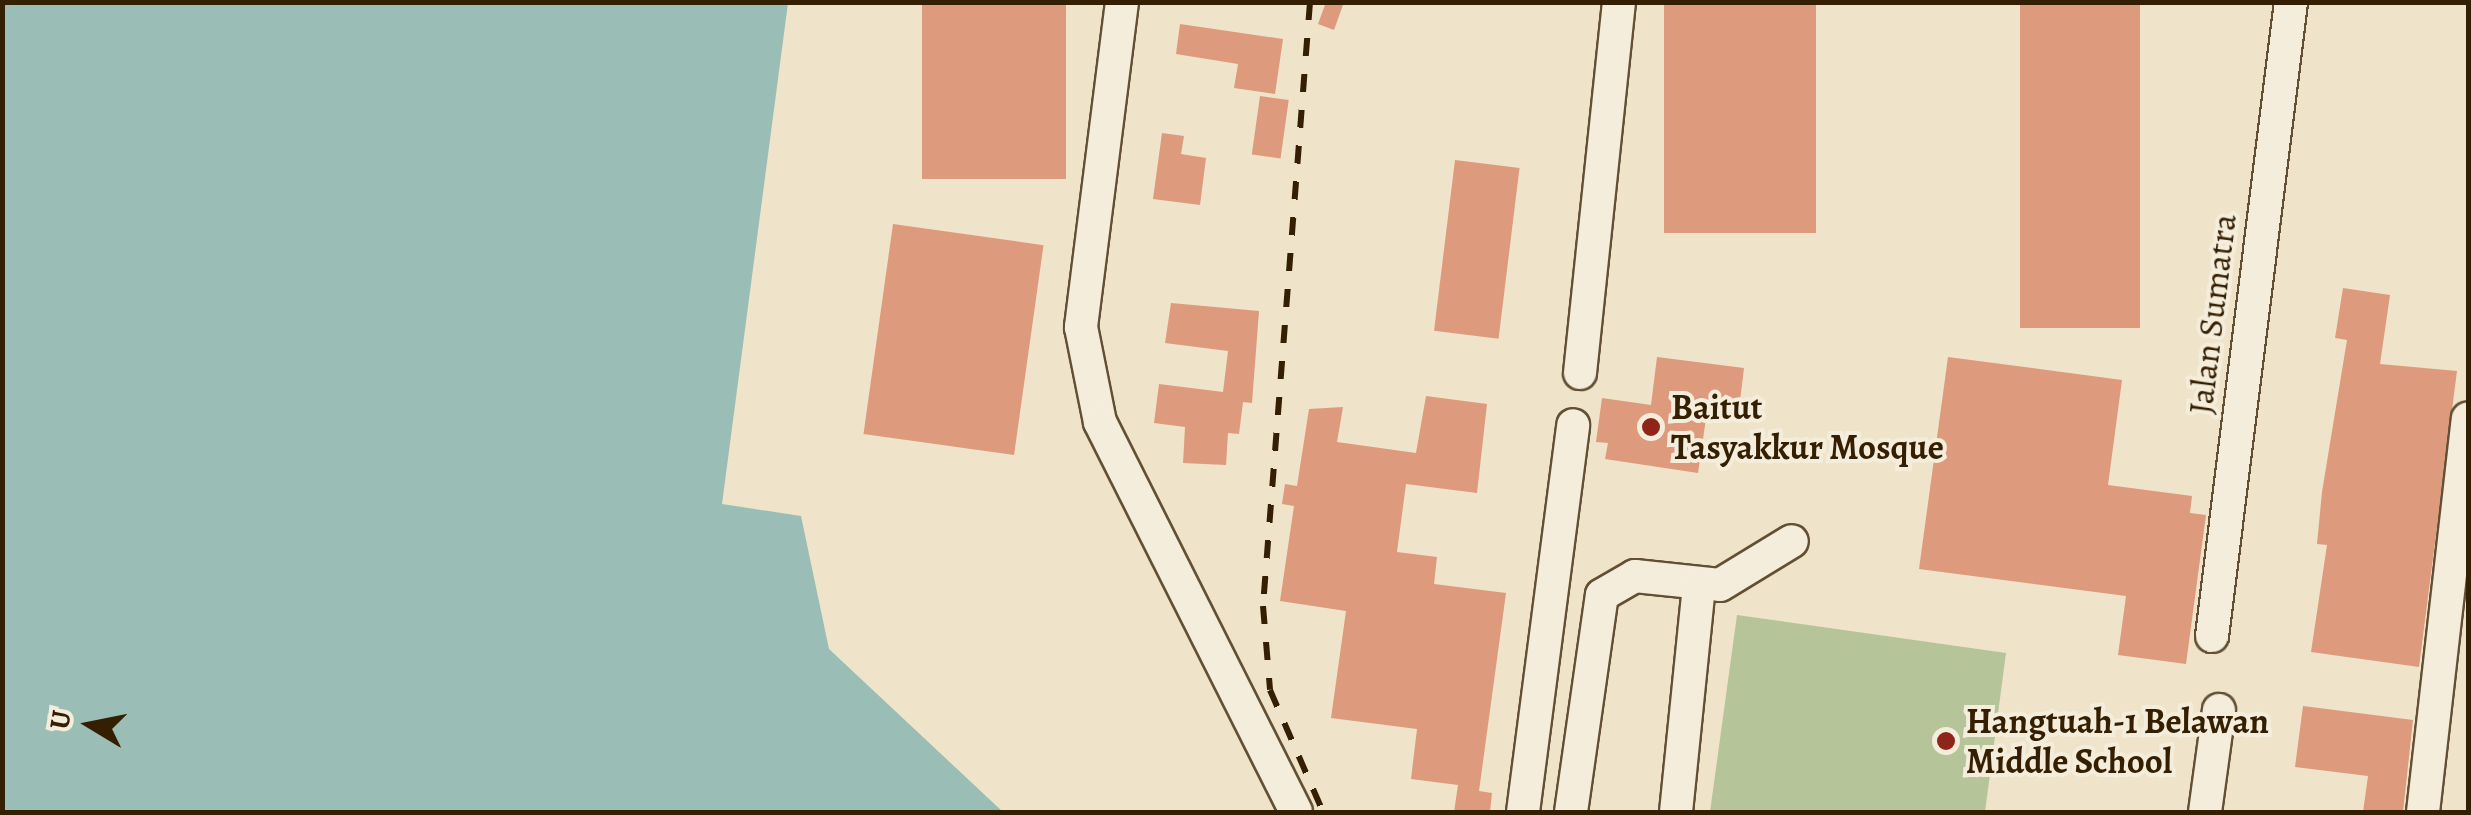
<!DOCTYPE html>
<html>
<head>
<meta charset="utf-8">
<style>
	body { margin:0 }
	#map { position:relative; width:2471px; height:815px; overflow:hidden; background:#efe3c9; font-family:Alegreya,serif }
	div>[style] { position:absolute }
	.green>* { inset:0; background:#b6c499 }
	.water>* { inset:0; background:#9abeb6 }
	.building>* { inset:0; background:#de9a7c; transform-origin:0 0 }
	.roads { filter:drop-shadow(2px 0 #635034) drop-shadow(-2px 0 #635034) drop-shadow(0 2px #635034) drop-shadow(0 -2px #635034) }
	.minor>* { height:32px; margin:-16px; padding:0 16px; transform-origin:16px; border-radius:16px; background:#f5eddc }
	.rail>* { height:6px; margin-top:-3px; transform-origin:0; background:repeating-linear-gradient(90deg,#341f02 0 18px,transparent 0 36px) }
	.dots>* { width:28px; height:28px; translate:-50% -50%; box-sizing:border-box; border:5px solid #f5eddc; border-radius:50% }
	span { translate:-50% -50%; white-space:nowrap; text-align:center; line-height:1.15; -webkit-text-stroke:8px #f5eddc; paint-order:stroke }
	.street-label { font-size:35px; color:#341f02 }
	.poi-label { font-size:35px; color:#341f02; font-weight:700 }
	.left { translate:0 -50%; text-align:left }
	.frame { position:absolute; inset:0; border:5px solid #341f02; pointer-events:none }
	.north { position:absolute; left:40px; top:675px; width:100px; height:100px; -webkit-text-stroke:8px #f5eddc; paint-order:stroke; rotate:280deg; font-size:28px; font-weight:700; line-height:40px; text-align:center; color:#341f02 }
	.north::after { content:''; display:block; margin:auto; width:35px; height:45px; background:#341f02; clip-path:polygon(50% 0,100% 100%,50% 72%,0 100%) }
</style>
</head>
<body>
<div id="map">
	<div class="green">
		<i style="clip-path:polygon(1737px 615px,2006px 653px,1985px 812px,1710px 812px)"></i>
	</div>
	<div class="water">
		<i style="clip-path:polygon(2px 3px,788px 3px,722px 504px,801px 516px,829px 649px,1003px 812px,3px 812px)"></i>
	</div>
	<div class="building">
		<i style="left:922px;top:2px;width:144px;height:177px"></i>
		<i style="clip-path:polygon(1326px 2px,1344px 2px,1334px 30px,1318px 24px)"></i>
		<i style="left:1664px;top:2px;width:152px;height:231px"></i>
		<i style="left:2020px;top:2px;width:120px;height:326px"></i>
		<i style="clip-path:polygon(1180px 24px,1283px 39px,1275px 94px,1234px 88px,1238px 64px,1176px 54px)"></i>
		<i style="left:1260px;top:96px;width:29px;height:59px;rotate:8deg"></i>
		<i style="clip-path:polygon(1162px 133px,1184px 136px,1181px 154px,1206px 158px,1200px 205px,1153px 199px)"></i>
		<i style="left:1455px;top:160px;width:65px;height:172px;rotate:7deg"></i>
		<i style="left:893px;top:224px;width:152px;height:212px;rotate:8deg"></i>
		<i style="clip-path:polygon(2343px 288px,2390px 295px,2380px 364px,2457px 371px,2419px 667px,2311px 652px,2327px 545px,2317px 544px,2322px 492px,2347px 340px,2335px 338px)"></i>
		<i style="clip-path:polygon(1171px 303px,1259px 311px,1252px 403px,1243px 402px,1239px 434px,1228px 433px,1226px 465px,1183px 463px,1185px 427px,1154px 423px,1159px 384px,1223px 392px,1228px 351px,1165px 343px)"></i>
		<i style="clip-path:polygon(1657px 357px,1744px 368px,1739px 409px,1708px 405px,1698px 473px,1605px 459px,1608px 443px,1596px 442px,1602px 398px,1651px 405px)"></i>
		<i style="clip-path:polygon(1948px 357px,2122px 380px,2108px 485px,2192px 496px,2190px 513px,2206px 515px,2186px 664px,2118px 655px,2126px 596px,1919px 569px)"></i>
		<i style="clip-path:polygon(1426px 396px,1487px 404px,1477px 493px,1406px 484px,1397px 552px,1437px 557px,1434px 584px,1506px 593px,1479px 791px,1492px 793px,1490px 812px,1454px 812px,1458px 785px,1411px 779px,1417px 729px,1331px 718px,1346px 611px,1280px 601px,1294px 506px,1282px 504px,1285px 484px,1297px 486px,1309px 409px,1343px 407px,1337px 442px,1416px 453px)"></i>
		<i style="clip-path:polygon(2303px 706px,2413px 720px,2403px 812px,2363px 812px,2368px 776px,2295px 767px)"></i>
	</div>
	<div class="roads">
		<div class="minor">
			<i style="left:1122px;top:2px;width:328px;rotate:97.2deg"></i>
			<i style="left:1081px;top:327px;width:97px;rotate:78.7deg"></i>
			<i style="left:1100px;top:422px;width:436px;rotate:63.3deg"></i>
			<i style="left:1580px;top:373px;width:373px;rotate:-84deg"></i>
			<i style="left:2212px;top:636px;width:639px;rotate:-82.9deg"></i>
			<i style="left:1523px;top:812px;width:390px;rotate:-82.6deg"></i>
			<i style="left:1571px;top:812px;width:219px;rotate:-81.9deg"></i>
			<i style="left:1602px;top:595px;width:38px;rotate:-30deg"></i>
			<i style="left:1635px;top:576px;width:85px;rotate:6deg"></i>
			<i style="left:1720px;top:585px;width:84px;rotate:-31.4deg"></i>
			<i style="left:1676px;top:812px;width:229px;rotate:-84.2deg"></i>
			<i style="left:2205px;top:812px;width:103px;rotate:-82.2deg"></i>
			<i style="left:2423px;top:812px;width:396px;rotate:-83.5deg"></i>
		</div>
	</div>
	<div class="rail">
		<i style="left:1310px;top:2px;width:606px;rotate:94.45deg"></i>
		<i style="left:1263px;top:606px;width:84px;rotate:85.2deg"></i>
		<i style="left:1270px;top:690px;width:133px;rotate:66.5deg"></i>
	</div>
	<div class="dots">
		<i style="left:1651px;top:427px;background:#8f2418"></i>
		<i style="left:1946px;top:741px;background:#8f2418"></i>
	</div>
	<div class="street-label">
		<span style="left:2212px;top:314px;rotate:-83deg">Jalan Sumatra</span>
	</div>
	<div class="poi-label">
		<span class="left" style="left:1671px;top:427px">Baitut<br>Tasyakkur Mosque</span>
		<span class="left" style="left:1966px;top:741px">Hangtuah-1 Belawan<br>Middle School</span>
	</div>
	<div class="frame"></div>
	<div class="north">U</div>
</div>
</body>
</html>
